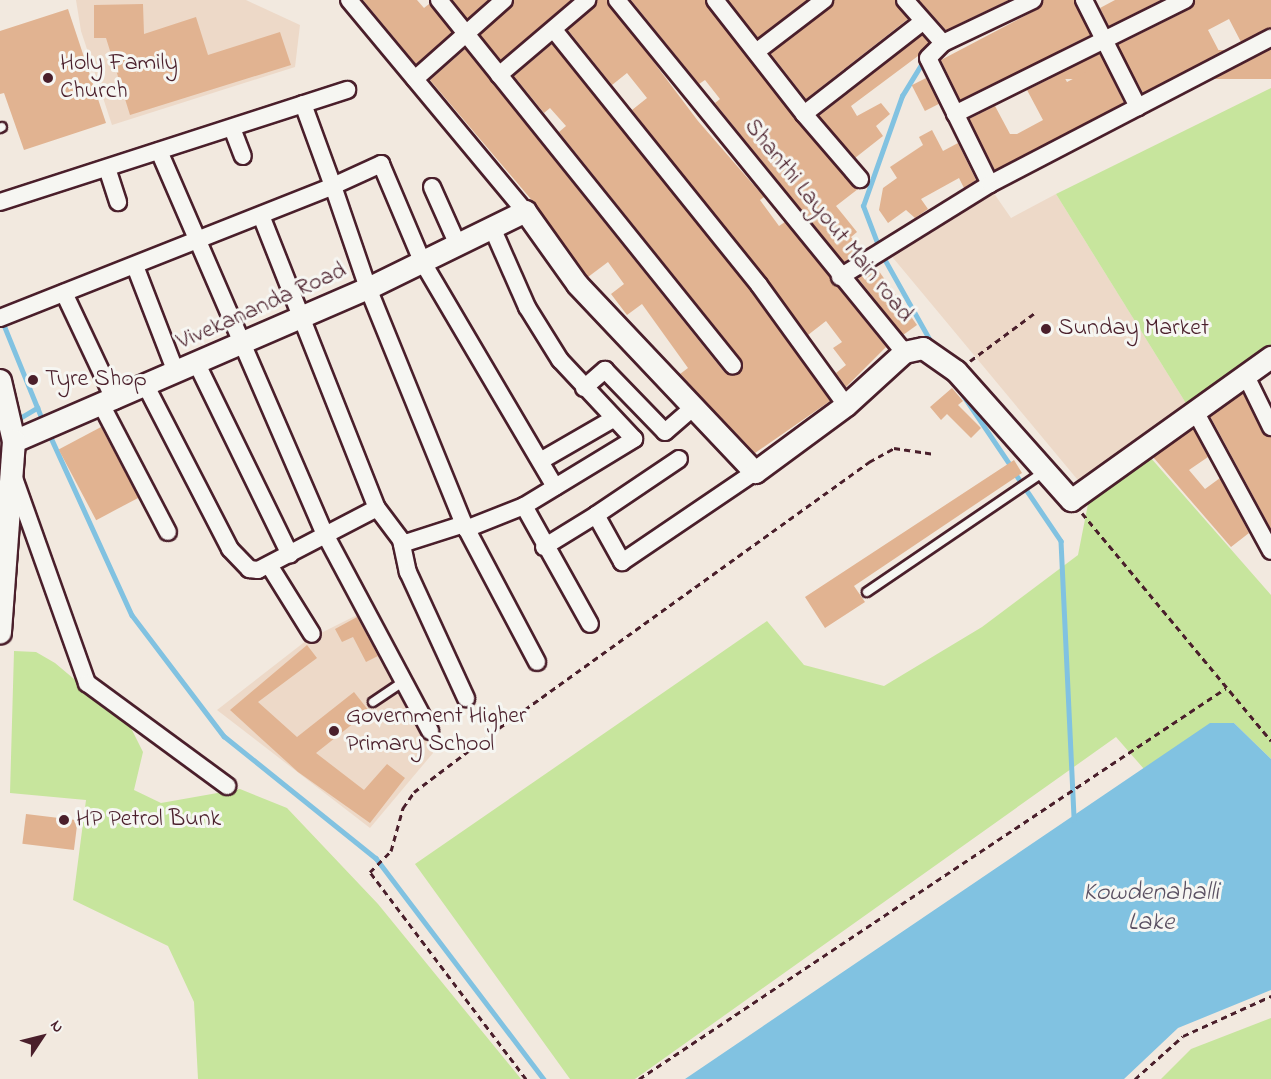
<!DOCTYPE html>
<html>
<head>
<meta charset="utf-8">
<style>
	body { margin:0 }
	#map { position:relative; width:1271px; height:1079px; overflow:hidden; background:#f2e9df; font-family:"Indie Flower",sans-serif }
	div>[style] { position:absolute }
	.built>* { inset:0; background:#edd9c8 }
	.green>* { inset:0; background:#c7e59d }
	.water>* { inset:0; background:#81c2e1 }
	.stream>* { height:4.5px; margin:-2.25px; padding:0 2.25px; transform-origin:2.25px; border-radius:2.25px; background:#81c2e1 }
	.building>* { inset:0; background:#e1b391; transform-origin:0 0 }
	.path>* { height:3px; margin-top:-1.5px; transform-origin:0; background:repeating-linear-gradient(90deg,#4a1f2b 0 6px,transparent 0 10.5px) }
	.roads { filter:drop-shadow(2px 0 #4a1f2b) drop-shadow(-2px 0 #4a1f2b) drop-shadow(0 2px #4a1f2b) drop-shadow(0 -2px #4a1f2b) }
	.service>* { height:8px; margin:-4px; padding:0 4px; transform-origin:4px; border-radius:4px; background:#f6f6f2 }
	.minor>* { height:16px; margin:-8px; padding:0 8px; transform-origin:8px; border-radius:8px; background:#f6f6f2 }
	.tertiary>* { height:21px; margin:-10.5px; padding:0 10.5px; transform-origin:10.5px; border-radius:10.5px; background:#f6f6f2 }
	.secondary>* { height:22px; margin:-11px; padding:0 11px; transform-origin:11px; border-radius:11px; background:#f6f6f2 }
	.dots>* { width:16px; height:16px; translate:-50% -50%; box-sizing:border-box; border:3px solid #f6f6f2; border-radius:50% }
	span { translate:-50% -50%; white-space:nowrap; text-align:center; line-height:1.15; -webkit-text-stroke:6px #f6f6f2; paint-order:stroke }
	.poi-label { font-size:24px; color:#4a1f2b }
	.left { translate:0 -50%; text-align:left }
	.street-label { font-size:24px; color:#4a1f2b }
	.water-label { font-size:26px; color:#5a5062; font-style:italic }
	.north { position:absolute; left:12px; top:1007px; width:60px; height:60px; -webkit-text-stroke:4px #f6f6f2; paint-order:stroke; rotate:55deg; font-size:16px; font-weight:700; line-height:24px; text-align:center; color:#4a1f2b }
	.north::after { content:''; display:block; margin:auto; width:21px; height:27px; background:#4a1f2b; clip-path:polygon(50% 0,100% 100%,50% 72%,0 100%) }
</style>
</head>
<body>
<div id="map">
	<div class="built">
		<i style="clip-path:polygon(76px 0,246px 0,300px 25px,295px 67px,112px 125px,81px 31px)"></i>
		<i style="clip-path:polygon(993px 192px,1011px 218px,1056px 194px,1187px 405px,1082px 485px,889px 253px)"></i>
		<i style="clip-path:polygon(361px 613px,433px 753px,370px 828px,217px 710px,307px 640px)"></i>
	</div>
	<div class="green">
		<i style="clip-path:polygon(1271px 88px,1271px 347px,1187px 405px,1056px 194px)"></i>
		<i style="clip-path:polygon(1150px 457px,1271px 595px,1271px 759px,1234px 723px,1210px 724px,1144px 769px,1116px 737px,635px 1079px,570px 1079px,415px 864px,767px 621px,804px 665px,884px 686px,982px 627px,1078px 555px,1088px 504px)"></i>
		<i style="clip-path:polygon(14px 651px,36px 652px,55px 663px,130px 726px,143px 752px,134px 790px,161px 803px,240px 789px,287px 808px,378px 904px,521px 1079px,198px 1079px,194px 1002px,168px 946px,73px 900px,86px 800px,10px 793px)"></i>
		<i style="clip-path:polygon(1271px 1018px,1271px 1079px,1161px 1079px,1191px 1049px)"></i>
	</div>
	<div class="water">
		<i style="clip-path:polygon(1210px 723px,1234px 723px,1271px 759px,1271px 990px,1178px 1028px,1124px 1079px,685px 1079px)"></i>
	</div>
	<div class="stream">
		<i style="left:879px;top:248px;width:45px;rotate:-110.9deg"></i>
		<i style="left:863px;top:206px;width:117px;rotate:-70.5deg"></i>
		<i style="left:902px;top:96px;width:42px;rotate:-58.6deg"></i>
		<i style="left:883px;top:256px;width:102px;rotate:60.7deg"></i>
		<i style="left:2px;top:320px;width:109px;rotate:67.9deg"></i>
		<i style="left:957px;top:386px;width:97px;rotate:56deg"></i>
		<i style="left:15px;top:421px;width:26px;rotate:-31deg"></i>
		<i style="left:48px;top:431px;width:202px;rotate:65.5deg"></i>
		<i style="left:132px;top:615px;width:152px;rotate:52.8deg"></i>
		<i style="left:224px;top:736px;width:195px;rotate:38.8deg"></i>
		<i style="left:376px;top:858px;width:278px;rotate:52.8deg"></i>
		<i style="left:1015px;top:473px;width:82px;rotate:55.9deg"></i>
		<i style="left:1061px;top:541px;width:279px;rotate:87.3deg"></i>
	</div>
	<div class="building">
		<i style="clip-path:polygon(363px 0,417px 0,424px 8px,429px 4px,452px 32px,416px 64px)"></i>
		<i style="clip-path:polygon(452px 0,488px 0,467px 19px)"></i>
		<i style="clip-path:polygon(514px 0,571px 0,501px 60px,480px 35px)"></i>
		<i style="clip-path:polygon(597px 0,607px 0,698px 121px,764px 197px,760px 200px,779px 226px,785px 222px,886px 347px,846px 387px,836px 373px,846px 365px,833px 348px,842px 342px,826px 321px,808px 335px,632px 110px,647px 98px,627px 73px,612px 85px,568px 30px)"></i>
		<i style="clip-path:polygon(631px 0,705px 0,796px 120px,858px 189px,836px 206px,857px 232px,851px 237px,861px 251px,844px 262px,715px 103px,720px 99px,705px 80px,699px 84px)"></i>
		<i style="clip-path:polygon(728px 0,807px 0,758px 38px)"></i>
		<i style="clip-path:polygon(834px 0,895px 0,908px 19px,806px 99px,771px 54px)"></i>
		<i style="clip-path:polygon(919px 0,1009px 0,946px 30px)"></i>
		<i style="clip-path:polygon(1043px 0,1074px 0,1090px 35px,960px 100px,941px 60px,1038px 9px)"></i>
		<i style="clip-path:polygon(1115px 0,1161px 0,1109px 26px,1100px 8px)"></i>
		<i style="clip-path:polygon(1195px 0,1271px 0,1271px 28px,1241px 42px,1229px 19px,1208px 30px,1220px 53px,1143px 93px,1118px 45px,1190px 9px)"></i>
		<i style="clip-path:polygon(143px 4px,144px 34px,196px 17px,208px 55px,280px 32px,291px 65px,130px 115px,106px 38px,94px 38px,94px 5px)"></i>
		<i style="clip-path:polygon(68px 9px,106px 123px,24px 150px,4px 93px,0 94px,0 31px)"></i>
		<i style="clip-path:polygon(922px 35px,929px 43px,918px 56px,851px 106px,857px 116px,881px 103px,890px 114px,876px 126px,883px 136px,855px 158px,819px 116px)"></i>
		<i style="clip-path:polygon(552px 44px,751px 291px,830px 401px,755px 453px,680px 374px,688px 368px,642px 304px,627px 315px,611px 294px,624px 284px,608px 262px,588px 277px,535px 204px,430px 80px,465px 49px,725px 373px,739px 374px,741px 359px,559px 132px,566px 126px,550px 108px,544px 113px,514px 76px)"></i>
		<i style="left:1271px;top:50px;width:29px;height:306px;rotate:90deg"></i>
		<i style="clip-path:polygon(1100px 54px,1124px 103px,995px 170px,969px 119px,995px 106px,1010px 134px,1017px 134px,1043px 120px,1027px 90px,1062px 73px,1067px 82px,1090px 70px,1085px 61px)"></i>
		<i style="left:926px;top:78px;width:29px;height:16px;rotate:63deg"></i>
		<i style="clip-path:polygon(932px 130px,943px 151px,958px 143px,976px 180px,964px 188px,959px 178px,921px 199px,928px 209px,915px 218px,906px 210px,888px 223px,879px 210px,883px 188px,897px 178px,890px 167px,923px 145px,919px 137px)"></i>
		<i style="clip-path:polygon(876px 267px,917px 325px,903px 335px,858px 278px)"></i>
		<i style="clip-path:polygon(952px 388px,963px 401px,958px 405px,981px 428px,971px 438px,947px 414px,941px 420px,930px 407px)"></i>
		<i style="clip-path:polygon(1243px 393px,1262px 432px,1271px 437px,1271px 529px,1210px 416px)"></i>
		<i style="left:101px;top:427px;width:80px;height:48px;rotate:62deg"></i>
		<i style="clip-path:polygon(1193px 429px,1208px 457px,1189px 470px,1205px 489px,1220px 478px,1249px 533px,1231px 547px,1153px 457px)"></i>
		<i style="clip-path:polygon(1014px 460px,1022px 473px,854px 586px,865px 602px,825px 628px,805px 597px)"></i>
		<i style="clip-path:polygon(357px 617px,378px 656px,366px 662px,353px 637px,342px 642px,335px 629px)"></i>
		<i style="clip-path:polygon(307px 645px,317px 658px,258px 702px,297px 737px,354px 692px,369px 711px,316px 753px,364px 790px,387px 764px,405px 778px,370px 823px,298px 772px,230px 710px)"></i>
		<i style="left:26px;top:814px;width:52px;height:30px;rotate:7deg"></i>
	</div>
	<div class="path">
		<i style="left:970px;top:361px;width:82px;rotate:-36.6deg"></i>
		<i style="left:1082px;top:513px;width:296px;rotate:50.3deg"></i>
		<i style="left:526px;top:1079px;width:259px;rotate:-127deg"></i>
		<i style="left:370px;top:872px;width:30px;rotate:-45deg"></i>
		<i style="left:391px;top:851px;width:45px;rotate:-74.4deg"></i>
		<i style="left:403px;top:808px;width:19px;rotate:-55deg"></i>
		<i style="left:414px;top:792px;width:106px;rotate:-37deg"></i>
		<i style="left:499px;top:728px;width:456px;rotate:-35.7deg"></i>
		<i style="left:869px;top:462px;width:29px;rotate:-29deg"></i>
		<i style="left:894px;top:448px;width:41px;rotate:8.3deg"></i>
		<i style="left:639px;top:1079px;width:705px;rotate:-33.67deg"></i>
		<i style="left:1135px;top:1079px;width:64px;rotate:-41.9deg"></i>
		<i style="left:1183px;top:1036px;width:97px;rotate:-24.4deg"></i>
	</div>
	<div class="roads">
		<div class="service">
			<i style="left:0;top:128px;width:2px;rotate:-27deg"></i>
			<i style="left:867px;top:592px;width:215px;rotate:-34.2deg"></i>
			<i style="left:373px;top:702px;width:37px;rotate:-34deg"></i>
		</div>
		<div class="minor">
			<i style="left:349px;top:0;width:275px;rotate:50.2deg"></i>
			<i style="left:439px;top:0;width:469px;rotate:51.2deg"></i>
			<i style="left:617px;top:0;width:454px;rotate:50.8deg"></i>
			<i style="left:715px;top:0;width:145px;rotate:52deg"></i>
			<i style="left:804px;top:114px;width:150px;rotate:-37.9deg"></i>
			<i style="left:905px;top:0;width:57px;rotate:48.5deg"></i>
			<i style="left:1084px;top:0;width:120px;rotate:63.2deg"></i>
			<i style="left:554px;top:30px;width:327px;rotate:51.2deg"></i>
			<i style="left:759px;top:285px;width:148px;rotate:54.1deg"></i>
			<i style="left:756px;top:52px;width:86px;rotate:-37.4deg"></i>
			<i style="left:499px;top:75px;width:116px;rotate:-40.4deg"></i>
			<i style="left:415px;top:79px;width:119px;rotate:-41.6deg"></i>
			<i style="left:303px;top:104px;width:87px;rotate:69.9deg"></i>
			<i style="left:333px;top:186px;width:53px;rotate:-24.6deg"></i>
			<i style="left:381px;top:164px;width:105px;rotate:67.1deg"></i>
			<i style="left:422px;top:261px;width:262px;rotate:59.5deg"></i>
			<i style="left:804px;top:114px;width:86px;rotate:49.3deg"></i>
			<i style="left:955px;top:114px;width:257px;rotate:-26.4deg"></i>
			<i style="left:232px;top:128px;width:30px;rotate:69deg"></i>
			<i style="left:159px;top:151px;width:420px;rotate:66.6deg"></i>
			<i style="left:326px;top:536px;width:221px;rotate:61.9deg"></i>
			<i style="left:107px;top:168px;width:36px;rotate:72deg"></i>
			<i style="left:990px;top:184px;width:140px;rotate:-116.2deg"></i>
			<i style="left:928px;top:58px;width:21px;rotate:-45deg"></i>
			<i style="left:943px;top:43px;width:100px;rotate:-25.5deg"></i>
			<i style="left:432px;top:187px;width:64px;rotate:65.9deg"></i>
			<i style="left:0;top:202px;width:365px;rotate:-17.9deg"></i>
			<i style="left:262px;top:218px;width:312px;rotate:68.4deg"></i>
			<i style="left:135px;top:266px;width:114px;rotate:68.9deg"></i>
			<i style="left:840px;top:277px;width:176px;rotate:-31.8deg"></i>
			<i style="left:990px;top:184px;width:317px;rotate:-27.5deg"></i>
			<i style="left:64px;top:293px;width:119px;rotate:64.7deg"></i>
			<i style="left:0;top:318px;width:358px;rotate:-21.6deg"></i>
			<i style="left:333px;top:186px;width:108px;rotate:71.1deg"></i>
			<i style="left:368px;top:288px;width:255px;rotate:67.9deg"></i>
			<i style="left:464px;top:524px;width:156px;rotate:62.1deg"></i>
			<i style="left:197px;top:364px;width:212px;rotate:64deg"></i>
			<i style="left:1246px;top:376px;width:57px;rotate:63.9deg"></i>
			<i style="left:147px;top:388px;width:181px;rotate:62.7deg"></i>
			<i style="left:230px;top:549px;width:28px;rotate:46deg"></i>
			<i style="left:249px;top:569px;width:9px;rotate:6deg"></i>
			<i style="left:258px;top:570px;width:134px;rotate:-27.5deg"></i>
			<i style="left:377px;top:508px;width:40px;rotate:53deg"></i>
			<i style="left:401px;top:540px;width:33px;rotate:78deg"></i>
			<i style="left:408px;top:572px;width:139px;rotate:65.3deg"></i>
			<i style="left:584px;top:388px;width:28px;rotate:-41deg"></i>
			<i style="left:605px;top:370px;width:86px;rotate:45.9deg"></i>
			<i style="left:665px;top:432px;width:37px;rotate:-41deg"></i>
			<i style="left:102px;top:406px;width:142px;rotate:62.4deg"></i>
			<i style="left:1195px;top:411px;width:159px;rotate:61.5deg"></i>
			<i style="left:542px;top:460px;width:82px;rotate:-30deg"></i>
			<i style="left:14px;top:478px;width:218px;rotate:70.4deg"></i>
			<i style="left:87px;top:683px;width:174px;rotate:36.3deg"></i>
			<i style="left:524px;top:506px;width:135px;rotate:60.8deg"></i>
			<i style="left:596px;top:515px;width:100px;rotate:-34deg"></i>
			<i style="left:466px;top:529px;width:62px;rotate:-21.6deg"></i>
			<i style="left:524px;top:506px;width:129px;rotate:-31.3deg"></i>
			<i style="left:634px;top:439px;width:108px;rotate:-133.1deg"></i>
			<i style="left:560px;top:360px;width:62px;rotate:-121.9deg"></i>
			<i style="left:527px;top:307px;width:84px;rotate:-113.8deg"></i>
			<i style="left:402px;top:544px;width:65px;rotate:-17.9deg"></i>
			<i style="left:544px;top:547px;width:61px;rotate:-31.6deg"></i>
			<i style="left:596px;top:515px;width:54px;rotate:61deg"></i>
			<i style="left:622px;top:562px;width:161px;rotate:-34.1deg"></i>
			<i style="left:269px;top:565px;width:81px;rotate:58.1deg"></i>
		</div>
		<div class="tertiary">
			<i style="left:14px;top:441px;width:386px;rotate:-23.4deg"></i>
			<i style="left:368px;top:288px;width:175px;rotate:-26.1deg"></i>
			<i style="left:525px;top:211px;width:90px;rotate:54.5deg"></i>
			<i style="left:577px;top:284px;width:259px;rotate:46.6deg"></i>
			<i style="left:755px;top:472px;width:113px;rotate:-36.4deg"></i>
			<i style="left:846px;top:405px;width:79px;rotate:-42.4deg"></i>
			<i style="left:904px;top:352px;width:19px;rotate:-12deg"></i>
			<i style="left:923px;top:348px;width:40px;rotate:34.9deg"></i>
			<i style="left:956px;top:371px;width:173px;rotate:48.3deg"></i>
			<i style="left:1071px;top:500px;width:246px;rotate:-35.6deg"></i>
		</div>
		<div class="secondary">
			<i style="left:0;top:381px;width:62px;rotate:76.9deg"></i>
			<i style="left:14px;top:441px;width:192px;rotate:94.2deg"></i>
		</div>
	</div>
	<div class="dots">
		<i style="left:48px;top:78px;background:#4a1f2b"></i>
		<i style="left:1046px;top:329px;background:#4a1f2b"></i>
		<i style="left:33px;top:380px;background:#4a1f2b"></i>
		<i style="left:334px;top:731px;background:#4a1f2b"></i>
		<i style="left:64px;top:820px;background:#4a1f2b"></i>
	</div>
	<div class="poi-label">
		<span class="left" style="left:60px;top:78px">Holy Family<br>Church</span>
		<span class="left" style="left:1058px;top:329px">Sunday Market</span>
		<span class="left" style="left:45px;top:380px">Tyre Shop</span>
		<span class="left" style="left:346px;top:731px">Government Higher<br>Primary School</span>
		<span class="left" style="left:76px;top:820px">HP Petrol Bunk</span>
	</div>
	<div class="street-label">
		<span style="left:828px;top:221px;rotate:51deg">Shanthi Layout Main road</span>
		<span style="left:262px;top:307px;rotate:-24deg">Vivekananda Road</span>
	</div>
	<div class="water-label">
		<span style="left:1151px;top:909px">Kowdenahalli<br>Lake</span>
	</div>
	<div class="north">N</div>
</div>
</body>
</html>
